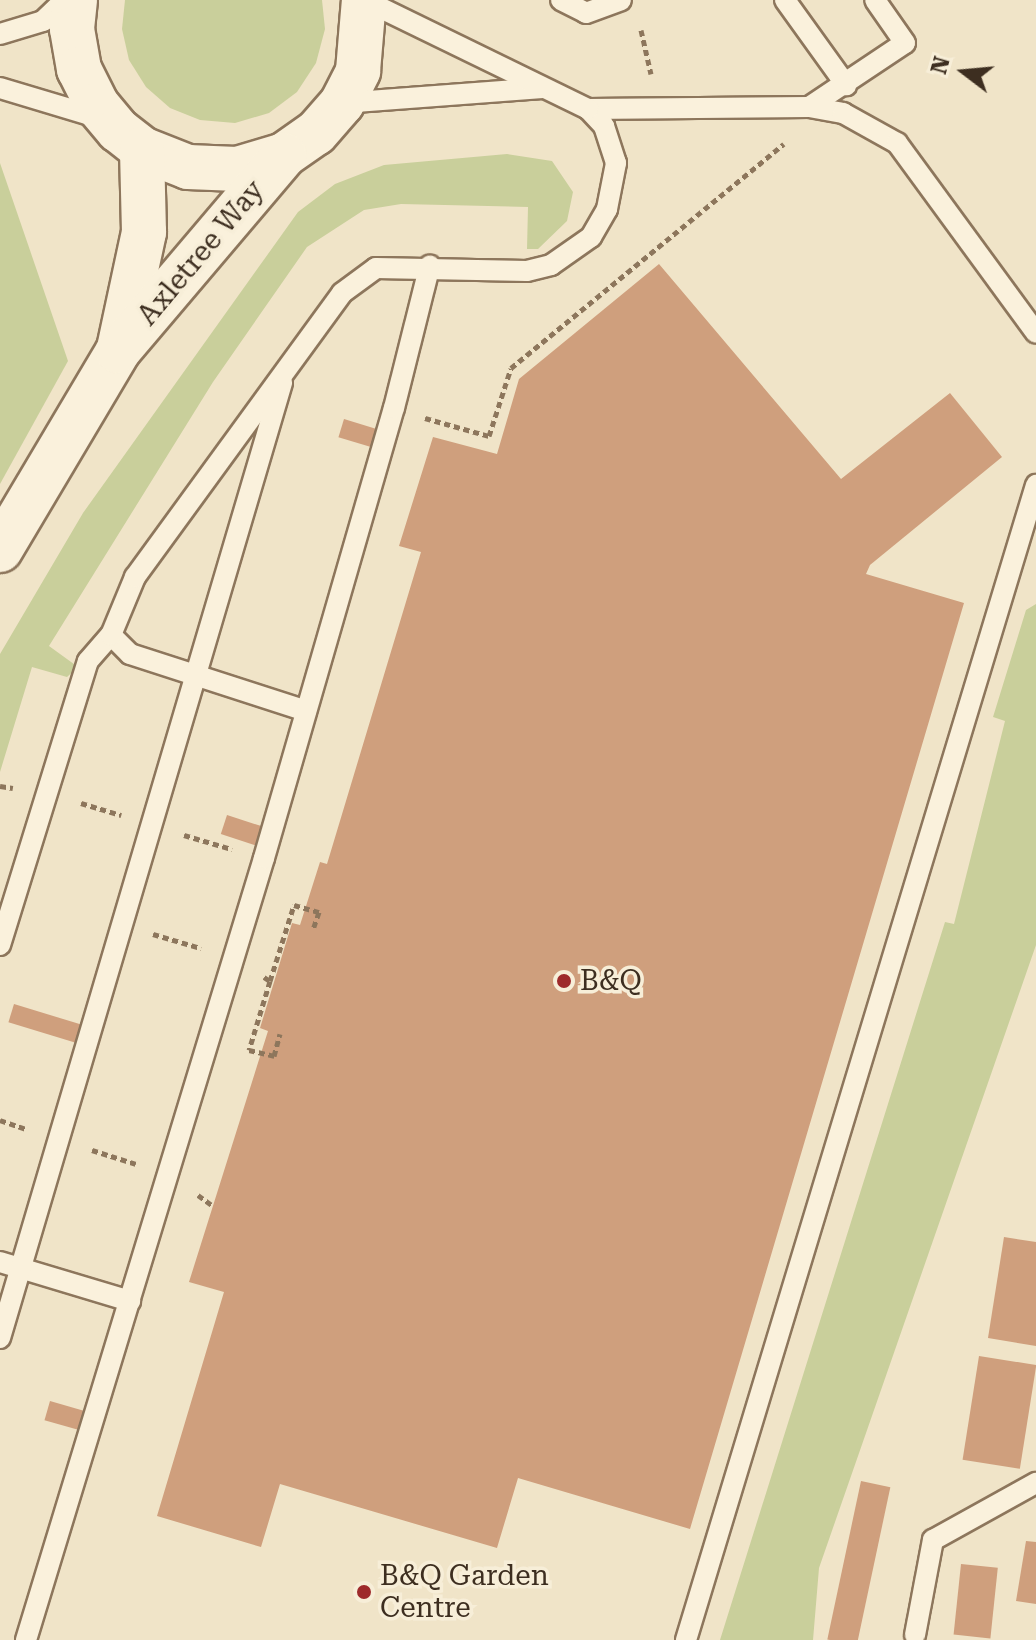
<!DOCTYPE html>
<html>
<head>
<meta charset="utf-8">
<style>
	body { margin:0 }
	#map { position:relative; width:1036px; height:1640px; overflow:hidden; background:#f0e4c8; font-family:"Roboto Serif",serif }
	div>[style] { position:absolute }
	.green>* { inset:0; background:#c9cf9b }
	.building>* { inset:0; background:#cf9f7d; transform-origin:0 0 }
	.path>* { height:5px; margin-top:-2.5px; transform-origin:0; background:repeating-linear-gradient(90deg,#8d765c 0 6px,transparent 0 10px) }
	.roads { filter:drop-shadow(2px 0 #8d765c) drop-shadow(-2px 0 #8d765c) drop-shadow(0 2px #8d765c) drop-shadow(0 -2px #8d765c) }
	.service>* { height:20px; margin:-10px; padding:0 10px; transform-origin:10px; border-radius:10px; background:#faf1dc }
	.tertiary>* { height:44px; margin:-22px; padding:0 22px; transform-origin:22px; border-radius:22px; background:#faf1dc }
	.dots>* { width:22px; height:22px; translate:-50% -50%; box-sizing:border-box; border:4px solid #f7eed8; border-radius:50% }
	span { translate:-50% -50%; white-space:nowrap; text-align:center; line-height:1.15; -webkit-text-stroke:7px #f7eed8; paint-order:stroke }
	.street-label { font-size:28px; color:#3d2e20 }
	.poi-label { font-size:28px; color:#3d2e20 }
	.left { translate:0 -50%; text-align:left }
	.north { position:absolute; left:924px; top:32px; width:80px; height:80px; -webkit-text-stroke:6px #f7eed8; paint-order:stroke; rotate:286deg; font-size:22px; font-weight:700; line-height:32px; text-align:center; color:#3d2e20 }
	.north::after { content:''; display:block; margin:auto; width:28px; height:36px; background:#3d2e20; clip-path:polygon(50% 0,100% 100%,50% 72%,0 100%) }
</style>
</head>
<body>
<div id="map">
	<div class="green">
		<i style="clip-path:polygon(125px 0,322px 0,325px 29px,316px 63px,297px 92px,269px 113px,235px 123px,200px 120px,170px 108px,146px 87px,129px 60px,122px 29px)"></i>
		<i style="clip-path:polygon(507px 154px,552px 161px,573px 192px,567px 221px,538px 249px,527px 249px,528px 207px,401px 204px,364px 210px,307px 247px,213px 382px,49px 646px,78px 667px,67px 677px,32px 667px,0 772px,0 654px,83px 513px,298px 212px,335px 184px,384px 165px)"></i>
		<i style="clip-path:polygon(0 163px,68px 361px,0 484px)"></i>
		<i style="clip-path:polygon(1036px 604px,1036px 945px,819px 1568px,813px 1640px,720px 1640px,945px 922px,954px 924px,1005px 721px,993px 717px,1026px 610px)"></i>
	</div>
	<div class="building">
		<i style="clip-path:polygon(659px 264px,841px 479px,950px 393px,1002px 457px,870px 565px,866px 574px,964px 603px,690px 1529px,518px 1478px,497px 1548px,280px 1484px,261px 1547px,157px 1516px,224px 1292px,189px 1282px,268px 1031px,260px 1028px,292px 923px,300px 925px,320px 862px,327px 864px,421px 552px,399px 546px,433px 437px,497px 454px,519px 379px)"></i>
		<i style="left:344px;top:419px;width:34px;height:19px;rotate:17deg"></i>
		<i style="left:227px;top:815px;width:36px;height:20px;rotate:18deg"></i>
		<i style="left:14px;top:1004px;width:72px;height:19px;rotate:17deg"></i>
		<i style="clip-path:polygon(1004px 1237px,1036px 1242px,1036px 1346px,988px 1338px)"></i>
		<i style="left:979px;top:1356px;width:58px;height:105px;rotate:9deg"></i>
		<i style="left:50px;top:1401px;width:35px;height:20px;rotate:16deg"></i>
		<i style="left:861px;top:1481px;width:30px;height:162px;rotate:12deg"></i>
		<i style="clip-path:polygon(1026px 1541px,1036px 1542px,1036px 1604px,1016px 1601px)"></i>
		<i style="left:961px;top:1564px;width:37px;height:71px;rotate:6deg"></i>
	</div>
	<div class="path">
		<i style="left:641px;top:30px;width:45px;rotate:77.2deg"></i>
		<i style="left:425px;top:418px;width:66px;rotate:15.7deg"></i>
		<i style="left:489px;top:436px;width:71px;rotate:-72.1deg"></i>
		<i style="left:511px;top:368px;width:353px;rotate:-39.4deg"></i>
		<i style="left:0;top:786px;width:13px;rotate:9deg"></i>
		<i style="left:81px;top:803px;width:42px;rotate:16.7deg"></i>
		<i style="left:184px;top:835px;width:50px;rotate:16.3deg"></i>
		<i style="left:153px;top:934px;width:50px;rotate:16.3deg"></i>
		<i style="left:264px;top:977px;width:7px;rotate:34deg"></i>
		<i style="left:270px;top:981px;width:72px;rotate:106.9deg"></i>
		<i style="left:249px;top:1050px;width:26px;rotate:13deg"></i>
		<i style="left:274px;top:1056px;width:23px;rotate:-75deg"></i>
		<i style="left:270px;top:981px;width:80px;rotate:-72.5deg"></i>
		<i style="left:294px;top:905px;width:26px;rotate:16deg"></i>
		<i style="left:319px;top:912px;width:18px;rotate:109deg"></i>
		<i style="left:0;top:1120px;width:28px;rotate:19deg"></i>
		<i style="left:92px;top:1150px;width:46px;rotate:17.7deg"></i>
		<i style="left:198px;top:1195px;width:17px;rotate:36deg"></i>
	</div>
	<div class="roads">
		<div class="service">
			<i style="left:561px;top:0;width:28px;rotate:27deg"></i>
			<i style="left:586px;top:13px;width:37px;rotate:-20deg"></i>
			<i style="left:785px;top:0;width:105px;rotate:54.3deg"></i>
			<i style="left:0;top:34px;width:45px;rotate:-16.8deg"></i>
			<i style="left:43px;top:21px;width:30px;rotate:-44deg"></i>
			<i style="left:0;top:88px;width:104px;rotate:16.7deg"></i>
			<i style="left:342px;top:103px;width:201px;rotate:-4.3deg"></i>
			<i style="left:809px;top:107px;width:115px;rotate:-33.7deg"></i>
			<i style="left:905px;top:43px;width:52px;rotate:-124.9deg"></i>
			<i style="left:588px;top:109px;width:221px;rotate:-0.5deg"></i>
			<i style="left:809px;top:107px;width:35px;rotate:10deg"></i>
			<i style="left:843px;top:113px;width:62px;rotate:29.1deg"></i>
			<i style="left:897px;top:143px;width:235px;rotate:53.8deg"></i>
			<i style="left:111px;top:635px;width:27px;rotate:45deg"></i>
			<i style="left:130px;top:654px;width:185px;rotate:17.9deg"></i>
			<i style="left:0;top:945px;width:297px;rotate:-72.8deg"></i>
			<i style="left:88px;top:661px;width:35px;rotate:-49deg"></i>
			<i style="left:111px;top:635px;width:63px;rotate:-67.5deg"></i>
			<i style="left:135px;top:577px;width:351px;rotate:-53.9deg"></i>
			<i style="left:342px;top:293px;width:42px;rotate:-36.3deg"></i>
			<i style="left:376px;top:268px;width:151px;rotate:1.1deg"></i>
			<i style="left:527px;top:271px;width:25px;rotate:-14deg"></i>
			<i style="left:551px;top:265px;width:49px;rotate:-35deg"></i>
			<i style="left:591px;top:237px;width:32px;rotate:-60deg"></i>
			<i style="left:607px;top:209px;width:47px;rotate:-78.9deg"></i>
			<i style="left:616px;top:163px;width:39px;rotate:-108deg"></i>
			<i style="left:604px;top:126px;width:23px;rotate:-133deg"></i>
			<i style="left:588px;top:109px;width:248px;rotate:-154deg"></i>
			<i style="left:0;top:1262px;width:136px;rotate:16.7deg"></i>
			<i style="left:0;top:1338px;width:996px;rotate:-73.55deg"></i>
			<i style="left:915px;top:1635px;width:97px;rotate:-79.3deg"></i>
			<i style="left:933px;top:1540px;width:118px;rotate:-29deg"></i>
			<i style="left:26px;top:1640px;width:817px;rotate:-73.07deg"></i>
			<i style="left:264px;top:858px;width:468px;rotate:-73.9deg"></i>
			<i style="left:394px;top:408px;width:147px;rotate:-75.9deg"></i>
			<i style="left:686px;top:1640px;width:1207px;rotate:-73.14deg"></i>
		</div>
		<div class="tertiary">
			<i style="left:75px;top:0;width:29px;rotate:96deg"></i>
			<i style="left:72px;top:29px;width:41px;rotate:80.1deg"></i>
			<i style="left:79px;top:69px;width:40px;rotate:63.4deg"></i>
			<i style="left:97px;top:105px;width:33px;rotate:50deg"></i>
			<i style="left:118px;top:130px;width:31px;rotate:38deg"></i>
			<i style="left:142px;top:149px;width:49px;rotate:21.4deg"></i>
			<i style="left:188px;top:167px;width:49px;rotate:2.3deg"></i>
			<i style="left:237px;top:169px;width:49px;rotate:-16.6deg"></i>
			<i style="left:284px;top:155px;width:39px;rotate:-35deg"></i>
			<i style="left:316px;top:133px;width:40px;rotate:-49deg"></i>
			<i style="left:342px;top:103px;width:36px;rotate:-63deg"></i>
			<i style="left:358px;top:71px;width:71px;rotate:-85.2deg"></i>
			<i style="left:120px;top:344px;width:115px;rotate:-77.9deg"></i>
			<i style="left:144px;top:232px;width:83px;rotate:-91.4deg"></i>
			<i style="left:0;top:550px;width:231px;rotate:-59.3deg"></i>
			<i style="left:118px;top:351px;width:257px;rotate:-49.7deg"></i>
		</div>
	</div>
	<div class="dots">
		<i style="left:564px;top:981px;background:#9e2a2b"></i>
		<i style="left:364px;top:1592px;background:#9e2a2b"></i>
	</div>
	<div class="street-label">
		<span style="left:201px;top:253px;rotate:-50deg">Axletree Way</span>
	</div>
	<div class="poi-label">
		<span class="left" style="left:580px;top:981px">B&amp;Q</span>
		<span class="left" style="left:380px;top:1592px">B&amp;Q Garden<br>Centre</span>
	</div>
	<div class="north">N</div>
</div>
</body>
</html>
